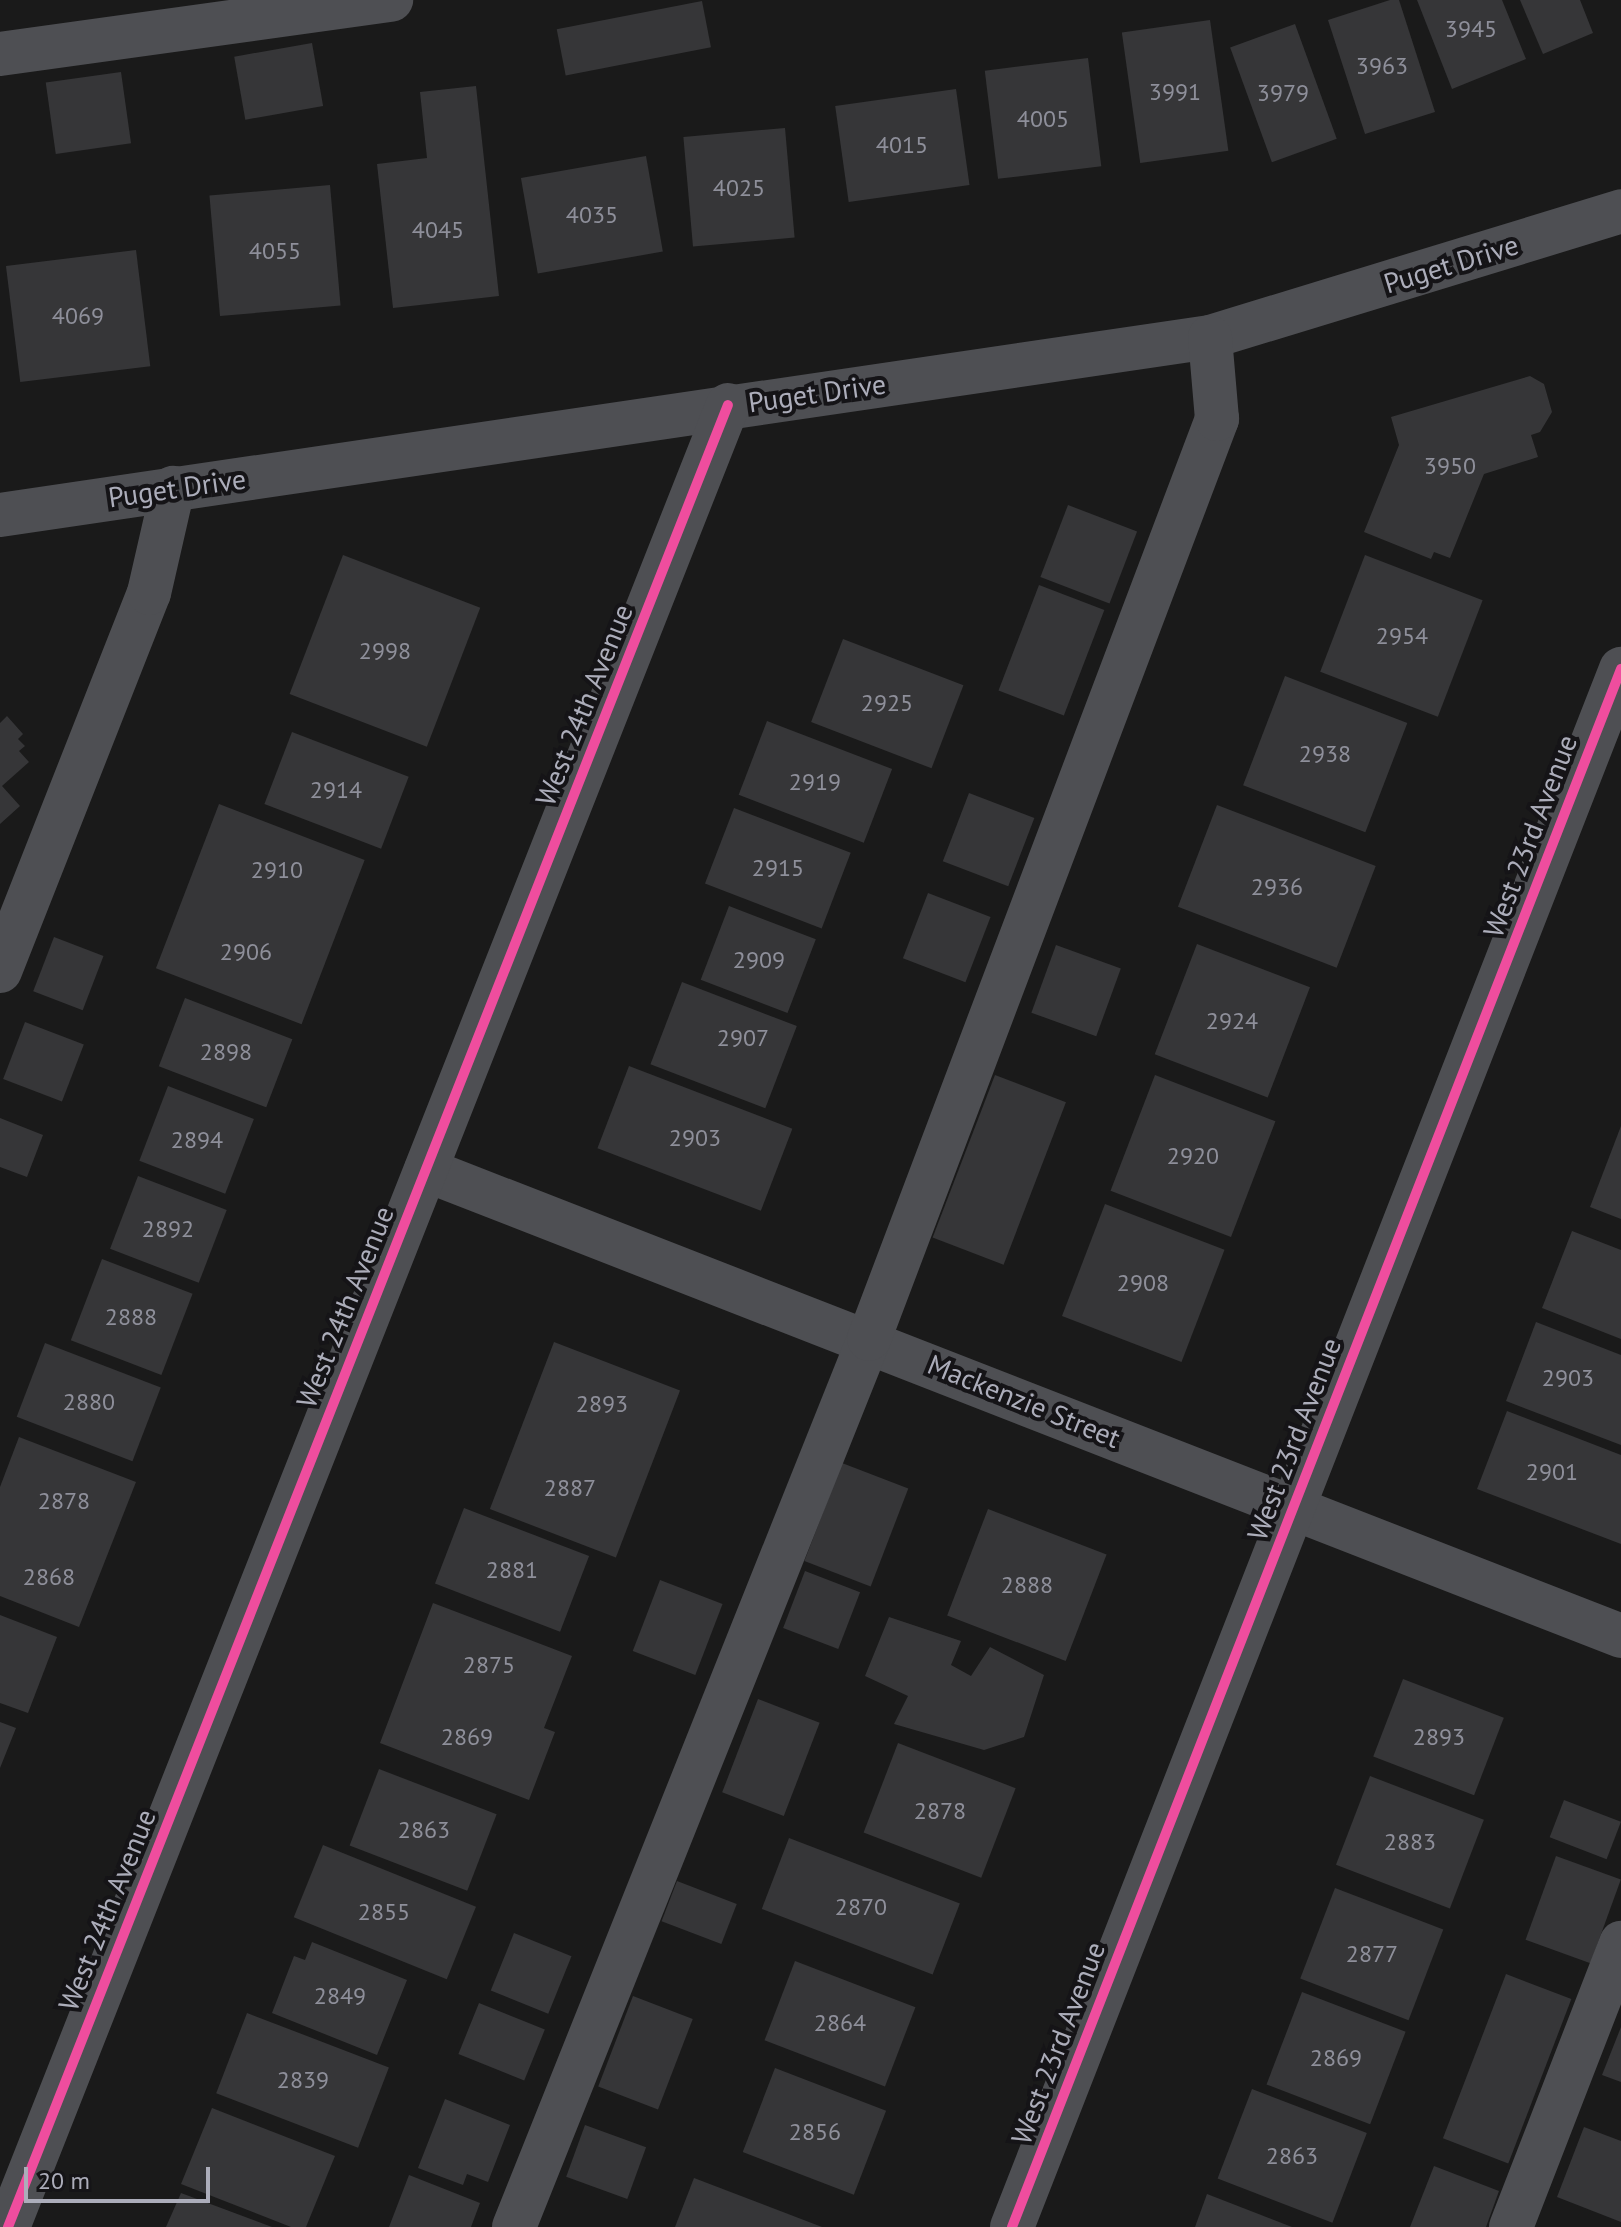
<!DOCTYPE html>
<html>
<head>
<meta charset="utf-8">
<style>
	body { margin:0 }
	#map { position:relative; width:1621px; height:2227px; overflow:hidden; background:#1a1a1a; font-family:"PT Sans",sans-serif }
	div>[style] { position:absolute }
	.building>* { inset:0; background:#363638; transform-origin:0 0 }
	.minor>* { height:44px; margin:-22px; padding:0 22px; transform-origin:22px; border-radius:22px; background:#4e4f53 }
	.cycleway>* { height:10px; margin:-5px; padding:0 5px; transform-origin:5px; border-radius:5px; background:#ef4d9e }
	span { translate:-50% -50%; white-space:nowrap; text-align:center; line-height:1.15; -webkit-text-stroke:8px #151417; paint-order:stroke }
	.number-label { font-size:24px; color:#8e8f9a }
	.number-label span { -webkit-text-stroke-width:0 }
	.street-label { font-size:28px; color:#acadba }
	.scale { position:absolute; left:24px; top:2167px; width:186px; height:36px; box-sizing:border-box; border:4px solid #acadba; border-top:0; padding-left:10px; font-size:24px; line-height:28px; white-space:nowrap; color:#acadba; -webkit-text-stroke:6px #151417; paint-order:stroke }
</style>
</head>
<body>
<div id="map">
	<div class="building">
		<i style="clip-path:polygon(1390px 0,1399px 0,1435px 112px,1365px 134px,1328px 20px)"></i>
		<i style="clip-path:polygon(1417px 0,1502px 0,1526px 59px,1452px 89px)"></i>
		<i style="clip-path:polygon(1520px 0,1580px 0,1593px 33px,1543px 54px)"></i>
		<i style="left:702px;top:1px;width:47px;height:148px;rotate:79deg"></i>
		<i style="left:1210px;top:20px;width:132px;height:89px;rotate:82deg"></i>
		<i style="left:1295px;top:24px;width:122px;height:69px;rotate:70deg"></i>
		<i style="left:312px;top:43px;width:64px;height:79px;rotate:80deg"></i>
		<i style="left:1088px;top:58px;width:109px;height:104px;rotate:83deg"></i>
		<i style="left:121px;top:72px;width:72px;height:76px;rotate:82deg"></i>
		<i style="clip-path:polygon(476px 86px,499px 296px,393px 308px,377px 164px,427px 158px,420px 92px)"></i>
		<i style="left:956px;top:89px;width:97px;height:122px;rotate:82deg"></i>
		<i style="left:785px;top:128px;width:110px;height:102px;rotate:85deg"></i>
		<i style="left:646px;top:156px;width:97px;height:127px;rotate:80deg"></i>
		<i style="left:330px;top:185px;width:121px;height:121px;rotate:85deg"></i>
		<i style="left:136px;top:250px;width:117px;height:131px;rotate:83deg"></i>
		<i style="clip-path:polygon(1530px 376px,1544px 384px,1552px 412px,1540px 432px,1531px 435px,1538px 457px,1484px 474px,1450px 558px,1434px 552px,1431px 559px,1364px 532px,1399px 445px,1391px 417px)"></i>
		<i style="left:1068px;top:505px;width:74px;height:77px;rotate:21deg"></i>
		<i style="left:343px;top:555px;width:147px;height:149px;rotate:21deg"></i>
		<i style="left:1365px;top:555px;width:126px;height:125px;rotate:21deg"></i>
		<i style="left:1039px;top:585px;width:70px;height:113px;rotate:21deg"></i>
		<i style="left:843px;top:639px;width:129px;height:89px;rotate:21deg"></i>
		<i style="left:1285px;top:676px;width:131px;height:117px;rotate:21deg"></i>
		<i style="clip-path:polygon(7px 716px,23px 734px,18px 739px,25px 746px,19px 751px,29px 762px,2px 786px,20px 806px,0 824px,0 723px)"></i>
		<i style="left:767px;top:721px;width:134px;height:79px;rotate:21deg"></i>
		<i style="left:292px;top:732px;width:125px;height:77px;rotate:21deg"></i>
		<i style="left:969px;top:793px;width:70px;height:73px;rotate:21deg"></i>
		<i style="left:219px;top:804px;width:156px;height:176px;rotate:21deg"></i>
		<i style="left:1217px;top:805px;width:170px;height:109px;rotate:21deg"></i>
		<i style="left:734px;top:808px;width:125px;height:81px;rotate:21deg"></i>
		<i style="left:928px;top:893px;width:67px;height:70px;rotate:21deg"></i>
		<i style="left:729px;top:906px;width:93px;height:79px;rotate:21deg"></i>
		<i style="left:54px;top:937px;width:53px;height:58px;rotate:21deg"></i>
		<i style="left:1197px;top:944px;width:121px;height:118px;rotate:21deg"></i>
		<i style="left:1056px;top:945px;width:69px;height:72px;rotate:20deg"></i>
		<i style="left:682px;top:982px;width:123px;height:88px;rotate:21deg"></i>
		<i style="left:185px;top:998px;width:115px;height:73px;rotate:21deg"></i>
		<i style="left:25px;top:1022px;width:63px;height:61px;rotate:21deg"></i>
		<i style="left:629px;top:1066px;width:175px;height:88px;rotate:21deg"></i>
		<i style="left:995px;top:1075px;width:76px;height:174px;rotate:21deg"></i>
		<i style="left:1155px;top:1075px;width:129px;height:124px;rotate:21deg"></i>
		<i style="left:168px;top:1086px;width:92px;height:80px;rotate:21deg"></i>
		<i style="clip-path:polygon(0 1118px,43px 1135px,27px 1177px,0 1167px)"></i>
		<i style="clip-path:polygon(1621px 1126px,1621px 1219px,1590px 1207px)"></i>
		<i style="left:138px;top:1176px;width:95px;height:78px;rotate:21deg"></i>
		<i style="left:1105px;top:1204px;width:128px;height:120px;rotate:21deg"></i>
		<i style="clip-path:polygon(1572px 1231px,1621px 1250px,1621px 1339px,1542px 1308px)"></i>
		<i style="left:102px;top:1259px;width:97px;height:87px;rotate:21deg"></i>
		<i style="clip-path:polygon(1536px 1322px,1621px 1355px,1621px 1445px,1506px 1401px)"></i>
		<i style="left:554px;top:1342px;width:135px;height:179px;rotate:21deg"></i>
		<i style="left:45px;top:1343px;width:124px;height:79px;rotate:21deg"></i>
		<i style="clip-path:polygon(1507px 1411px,1621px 1455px,1621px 1544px,1477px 1489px)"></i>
		<i style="clip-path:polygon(19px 1437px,136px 1482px,79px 1627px,0 1596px,0 1487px)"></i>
		<i style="left:842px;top:1463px;width:71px;height:105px;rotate:21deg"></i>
		<i style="left:464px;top:1508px;width:134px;height:81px;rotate:21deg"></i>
		<i style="left:988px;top:1509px;width:127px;height:114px;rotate:21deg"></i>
		<i style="left:805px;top:1571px;width:59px;height:61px;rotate:21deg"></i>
		<i style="left:660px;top:1580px;width:67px;height:76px;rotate:21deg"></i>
		<i style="clip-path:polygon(433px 1603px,572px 1656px,544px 1728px,555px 1732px,529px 1800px,380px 1743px)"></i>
		<i style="clip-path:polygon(0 1615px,57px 1637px,28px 1713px,0 1703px)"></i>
		<i style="clip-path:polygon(889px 1617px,961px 1641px,951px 1665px,971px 1676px,990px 1647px,1044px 1675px,1024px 1737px,984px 1750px,894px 1724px,908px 1696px,865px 1676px)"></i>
		<i style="left:1403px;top:1679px;width:108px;height:83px;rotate:21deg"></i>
		<i style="left:758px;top:1699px;width:66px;height:100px;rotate:21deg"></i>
		<i style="clip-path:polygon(0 1722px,16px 1728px,0 1768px)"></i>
		<i style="left:898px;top:1743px;width:126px;height:96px;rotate:21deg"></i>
		<i style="left:379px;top:1769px;width:126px;height:82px;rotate:21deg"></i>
		<i style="left:1370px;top:1776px;width:122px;height:95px;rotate:21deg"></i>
		<i style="left:1564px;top:1800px;width:61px;height:40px;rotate:21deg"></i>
		<i style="left:789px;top:1838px;width:183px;height:76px;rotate:21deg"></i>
		<i style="left:323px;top:1845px;width:165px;height:78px;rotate:22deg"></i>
		<i style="left:1556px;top:1856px;width:69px;height:89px;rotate:20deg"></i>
		<i style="left:677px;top:1881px;width:64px;height:43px;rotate:21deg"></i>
		<i style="left:1335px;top:1888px;width:116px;height:97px;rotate:21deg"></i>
		<i style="left:514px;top:1933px;width:62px;height:62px;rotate:22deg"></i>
		<i style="clip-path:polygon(312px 1942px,407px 1980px,377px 2055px,272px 2013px,294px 1956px,305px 1960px)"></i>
		<i style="left:795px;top:1961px;width:129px;height:85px;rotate:21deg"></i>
		<i style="left:1506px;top:1974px;width:70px;height:176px;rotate:21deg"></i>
		<i style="left:1302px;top:1992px;width:111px;height:99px;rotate:21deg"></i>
		<i style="left:633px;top:1996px;width:64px;height:97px;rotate:21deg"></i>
		<i style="left:479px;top:2003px;width:71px;height:55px;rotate:22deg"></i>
		<i style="left:247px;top:2013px;width:152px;height:86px;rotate:21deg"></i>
		<i style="clip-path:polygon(1621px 2027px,1621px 2082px,1602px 2075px)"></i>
		<i style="left:775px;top:2068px;width:119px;height:90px;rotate:21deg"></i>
		<i style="left:1252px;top:2089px;width:123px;height:96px;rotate:21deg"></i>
		<i style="clip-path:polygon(445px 2099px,510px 2125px,488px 2182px,467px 2174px,463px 2185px,418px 2168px)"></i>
		<i style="clip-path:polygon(212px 2108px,335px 2156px,306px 2227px,291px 2227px,181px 2184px)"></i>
		<i style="left:585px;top:2125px;width:65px;height:55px;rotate:20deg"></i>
		<i style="clip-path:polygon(1584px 2127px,1621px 2141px,1621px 2222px,1557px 2197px)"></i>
		<i style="clip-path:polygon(1434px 2166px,1499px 2191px,1486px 2227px,1410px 2227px)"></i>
		<i style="clip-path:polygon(409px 2175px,480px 2203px,471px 2227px,389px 2227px)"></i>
		<i style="clip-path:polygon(694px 2178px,822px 2227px,675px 2227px)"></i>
		<i style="clip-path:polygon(181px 2193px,272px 2227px,166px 2227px)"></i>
		<i style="clip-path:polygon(1207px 2194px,1292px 2227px,1195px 2227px)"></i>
	</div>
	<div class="minor">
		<i style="left:0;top:54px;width:395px;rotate:-7.9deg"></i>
		<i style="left:0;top:515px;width:1223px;rotate:-8.37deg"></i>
		<i style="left:1210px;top:337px;width:430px;rotate:-17deg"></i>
		<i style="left:0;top:971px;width:406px;rotate:-68.5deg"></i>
		<i style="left:149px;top:593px;width:108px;rotate:-77.1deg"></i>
		<i style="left:426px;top:1170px;width:1283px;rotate:21.3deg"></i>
		<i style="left:8px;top:2227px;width:1959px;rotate:-68.44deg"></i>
		<i style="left:514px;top:2227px;width:956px;rotate:-68.21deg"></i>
		<i style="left:869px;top:1339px;width:984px;rotate:-69.28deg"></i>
		<i style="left:1217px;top:419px;width:82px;rotate:-94.9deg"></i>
		<i style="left:1012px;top:2227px;width:1673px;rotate:-68.65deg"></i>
		<i style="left:1511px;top:2227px;width:305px;rotate:-68.8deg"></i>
	</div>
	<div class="cycleway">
		<i style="left:8px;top:2227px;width:1959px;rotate:-68.44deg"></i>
		<i style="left:1012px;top:2227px;width:1673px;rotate:-68.65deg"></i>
	</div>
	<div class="number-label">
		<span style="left:1471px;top:29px">3945</span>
		<span style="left:1382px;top:66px">3963</span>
		<span style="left:1175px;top:92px">3991</span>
		<span style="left:1283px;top:93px">3979</span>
		<span style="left:1043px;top:119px">4005</span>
		<span style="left:902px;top:145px">4015</span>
		<span style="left:739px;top:188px">4025</span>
		<span style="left:592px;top:215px">4035</span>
		<span style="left:438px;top:230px">4045</span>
		<span style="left:275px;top:251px">4055</span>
		<span style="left:78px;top:316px">4069</span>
		<span style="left:1450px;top:466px">3950</span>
		<span style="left:1402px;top:636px">2954</span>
		<span style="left:385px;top:651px">2998</span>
		<span style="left:887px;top:703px">2925</span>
		<span style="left:1325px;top:754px">2938</span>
		<span style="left:815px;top:782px">2919</span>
		<span style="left:336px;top:790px">2914</span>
		<span style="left:778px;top:868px">2915</span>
		<span style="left:277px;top:870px">2910</span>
		<span style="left:1277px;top:887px">2936</span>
		<span style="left:246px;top:952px">2906</span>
		<span style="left:759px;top:960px">2909</span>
		<span style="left:1232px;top:1021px">2924</span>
		<span style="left:743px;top:1038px">2907</span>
		<span style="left:226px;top:1052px">2898</span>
		<span style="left:695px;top:1138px">2903</span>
		<span style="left:197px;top:1140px">2894</span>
		<span style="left:1193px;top:1156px">2920</span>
		<span style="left:168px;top:1229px">2892</span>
		<span style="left:1143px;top:1283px">2908</span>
		<span style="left:131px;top:1317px">2888</span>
		<span style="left:1568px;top:1378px">2903</span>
		<span style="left:89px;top:1402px">2880</span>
		<span style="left:602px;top:1404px">2893</span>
		<span style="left:1552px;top:1472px">2901</span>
		<span style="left:570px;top:1488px">2887</span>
		<span style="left:64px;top:1501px">2878</span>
		<span style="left:512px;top:1570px">2881</span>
		<span style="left:49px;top:1577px">2868</span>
		<span style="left:1027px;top:1585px">2888</span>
		<span style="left:489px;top:1665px">2875</span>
		<span style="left:467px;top:1737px">2869</span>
		<span style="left:1439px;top:1737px">2893</span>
		<span style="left:940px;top:1811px">2878</span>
		<span style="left:424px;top:1830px">2863</span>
		<span style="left:1410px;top:1842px">2883</span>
		<span style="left:861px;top:1907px">2870</span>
		<span style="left:384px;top:1912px">2855</span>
		<span style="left:1372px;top:1954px">2877</span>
		<span style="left:340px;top:1996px">2849</span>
		<span style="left:840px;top:2023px">2864</span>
		<span style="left:1336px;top:2058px">2869</span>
		<span style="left:303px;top:2080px">2839</span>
		<span style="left:815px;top:2132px">2856</span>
		<span style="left:1292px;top:2156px">2863</span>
	</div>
	<div class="street-label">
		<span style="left:1451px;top:264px;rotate:-17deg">Puget Drive</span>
		<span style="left:817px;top:393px;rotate:-8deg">Puget Drive</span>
		<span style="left:177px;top:488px;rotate:-8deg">Puget Drive</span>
		<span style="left:584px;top:705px;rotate:-68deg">West 24th Avenue</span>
		<span style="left:1530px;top:836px;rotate:-69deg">West 23rd Avenue</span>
		<span style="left:345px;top:1307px;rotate:-68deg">West 24th Avenue</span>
		<span style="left:1024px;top:1401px;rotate:22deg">Mackenzie Street</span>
		<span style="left:1294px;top:1439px;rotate:-69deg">West 23rd Avenue</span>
		<span style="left:107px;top:1910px;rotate:-68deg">West 24th Avenue</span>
		<span style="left:1058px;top:2043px;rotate:-69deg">West 23rd Avenue</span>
	</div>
	<div class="scale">20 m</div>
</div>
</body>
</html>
